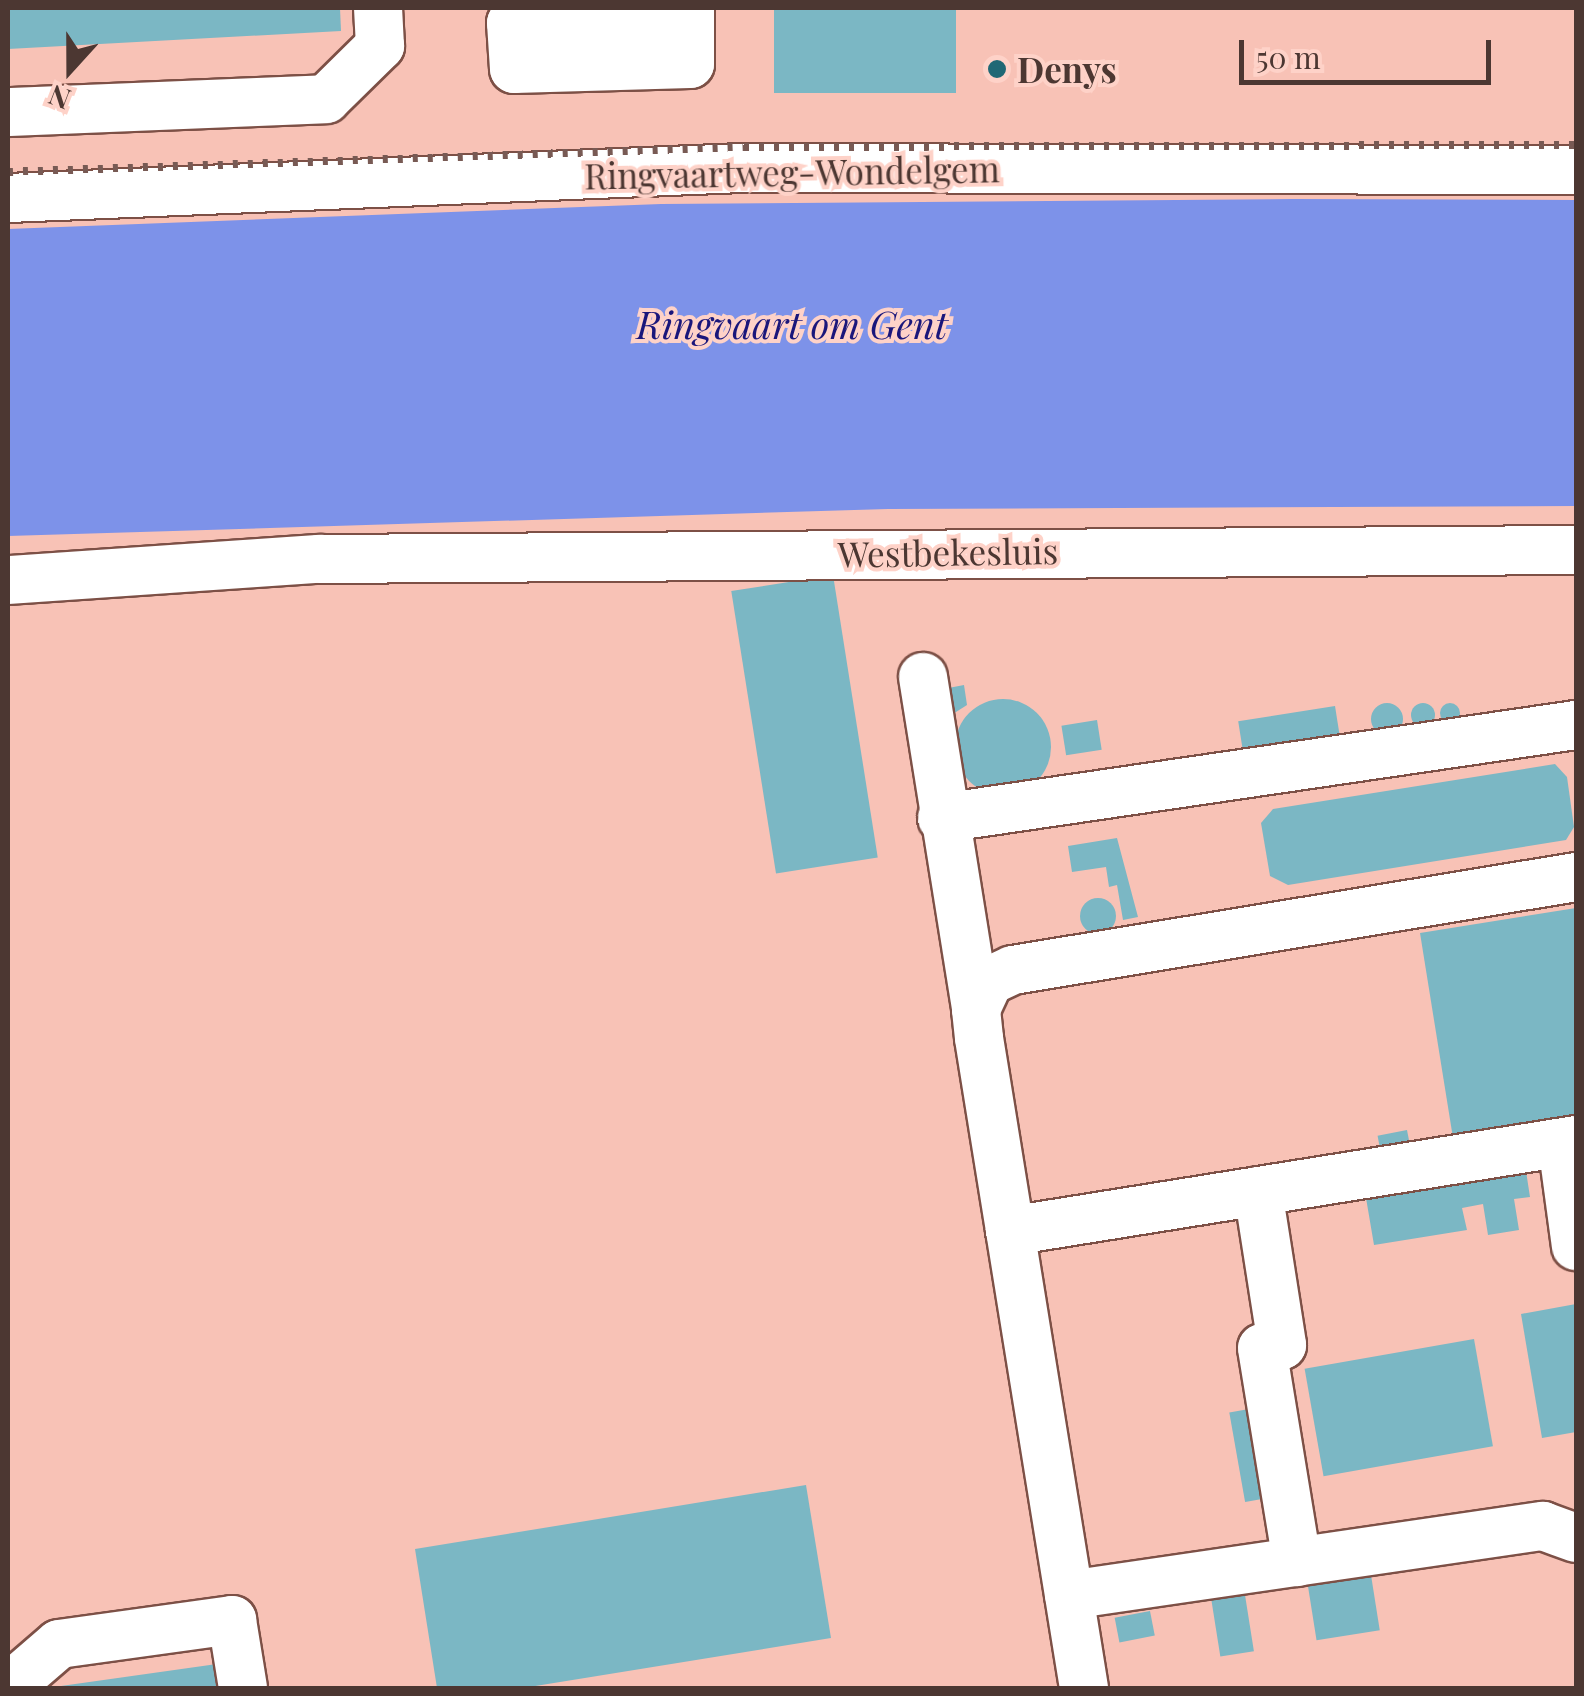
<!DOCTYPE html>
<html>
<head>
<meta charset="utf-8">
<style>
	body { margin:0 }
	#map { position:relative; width:1584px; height:1696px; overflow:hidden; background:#f8c2b6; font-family:"Playfair Display",serif }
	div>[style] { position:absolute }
	.water>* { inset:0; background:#7d92e9 }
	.building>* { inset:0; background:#7bb7c4; transform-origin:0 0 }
	.round { border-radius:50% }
	.roads { filter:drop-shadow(2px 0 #7d5046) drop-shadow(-2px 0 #7d5046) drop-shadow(0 2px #7d5046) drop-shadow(0 -2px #7d5046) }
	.minor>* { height:48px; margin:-24px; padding:0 24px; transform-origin:24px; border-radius:24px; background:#fff }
	.rail>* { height:8px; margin-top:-4px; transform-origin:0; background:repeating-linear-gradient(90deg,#785a54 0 5px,transparent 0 15px) }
	.dots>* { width:28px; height:28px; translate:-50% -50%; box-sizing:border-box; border:5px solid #fed2c8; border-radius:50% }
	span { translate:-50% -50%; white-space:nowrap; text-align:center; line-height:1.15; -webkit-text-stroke:8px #fed2c8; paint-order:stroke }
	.poi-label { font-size:35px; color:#4c3732; font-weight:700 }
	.left { translate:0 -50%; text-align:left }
	.street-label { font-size:35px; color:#4c3732 }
	.water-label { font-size:38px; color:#1a167b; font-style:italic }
	.frame { position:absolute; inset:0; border:10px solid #4c3732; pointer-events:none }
	.north { position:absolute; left:20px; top:20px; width:100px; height:100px; -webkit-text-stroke:8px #fed2c8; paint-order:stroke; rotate:201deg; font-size:28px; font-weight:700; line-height:40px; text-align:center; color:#4c3732 }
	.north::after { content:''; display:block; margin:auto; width:35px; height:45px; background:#4c3732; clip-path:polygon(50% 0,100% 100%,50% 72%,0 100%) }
	.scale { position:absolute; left:1239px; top:40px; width:252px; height:45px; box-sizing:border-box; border:5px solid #4c3732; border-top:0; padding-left:12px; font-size:30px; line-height:35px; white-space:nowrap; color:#4c3732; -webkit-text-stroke:8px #fed2c8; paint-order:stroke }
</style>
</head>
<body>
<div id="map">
	<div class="water">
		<i style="clip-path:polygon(1293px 199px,1576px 200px,1576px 506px,888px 509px,8px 536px,8px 229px,661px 204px)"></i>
	</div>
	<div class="building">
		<i style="clip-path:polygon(8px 8px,340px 8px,341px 31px,8px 49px)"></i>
		<i style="left:774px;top:8px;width:182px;height:85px"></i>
		<i style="left:833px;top:575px;width:286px;height:103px;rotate:81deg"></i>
		<i style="clip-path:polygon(964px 685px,967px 705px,945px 719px,938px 690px)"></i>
		<i class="round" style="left:955px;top:699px;width:96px;height:96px"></i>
		<i class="round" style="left:1411px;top:703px;width:24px;height:24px"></i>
		<i class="round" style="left:1440px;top:703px;width:20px;height:20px"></i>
		<i class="round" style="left:1371px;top:703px;width:32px;height:32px"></i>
		<i style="left:1335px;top:706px;width:44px;height:98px;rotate:81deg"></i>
		<i style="left:1097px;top:720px;width:30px;height:36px;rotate:81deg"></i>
		<i style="clip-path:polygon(1555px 764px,1567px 777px,1574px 827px,1566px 840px,1288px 885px,1270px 876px,1261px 823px,1273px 809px)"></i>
		<i style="clip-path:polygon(1117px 838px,1138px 917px,1123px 920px,1117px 885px,1109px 887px,1106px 867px,1072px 872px,1068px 846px)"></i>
		<i class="round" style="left:1080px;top:898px;width:36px;height:36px"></i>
		<i style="clip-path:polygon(1576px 908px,1576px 1118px,1453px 1138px,1420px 933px)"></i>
		<i style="left:1407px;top:1130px;width:15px;height:30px;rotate:79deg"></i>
		<i style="clip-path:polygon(1526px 1171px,1530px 1197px,1514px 1199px,1519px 1230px,1488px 1235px,1483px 1204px,1462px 1208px,1467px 1230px,1374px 1245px,1366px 1198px)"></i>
		<i style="clip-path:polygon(1576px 1304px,1576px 1432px,1542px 1438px,1521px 1314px)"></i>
		<i style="left:1474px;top:1339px;width:109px;height:172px;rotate:80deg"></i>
		<i style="left:1249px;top:1409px;width:91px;height:20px;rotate:80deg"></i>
		<i style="clip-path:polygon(806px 1485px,831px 1638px,523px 1688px,437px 1688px,415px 1549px)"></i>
		<i style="left:1371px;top:1575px;width:56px;height:64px;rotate:81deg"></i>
		<i style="left:1245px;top:1595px;width:57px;height:34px;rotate:81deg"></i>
		<i style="left:1150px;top:1611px;width:25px;height:36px;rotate:79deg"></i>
		<i style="clip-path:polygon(224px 1663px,228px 1688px,61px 1688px,61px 1686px)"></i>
	</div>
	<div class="roads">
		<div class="minor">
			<i style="left:690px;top:8px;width:56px;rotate:90deg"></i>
			<i style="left:690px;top:64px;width:176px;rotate:178.4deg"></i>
			<i style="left:514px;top:69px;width:46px;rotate:-93.7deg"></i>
			<i style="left:511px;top:23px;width:179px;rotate:-1deg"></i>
			<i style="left:8px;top:112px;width:318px;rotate:-2.3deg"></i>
			<i style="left:326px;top:99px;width:76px;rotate:-44.5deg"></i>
			<i style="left:380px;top:46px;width:38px;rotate:-93deg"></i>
			<i style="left:8px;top:198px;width:735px;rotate:-2.34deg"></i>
			<i style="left:742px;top:168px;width:834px;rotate:0.14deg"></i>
			<i style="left:8px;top:580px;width:312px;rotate:-3.9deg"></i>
			<i style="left:319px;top:559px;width:1257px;rotate:-0.41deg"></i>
			<i style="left:923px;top:677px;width:336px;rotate:80.9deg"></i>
			<i style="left:942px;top:818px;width:641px;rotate:-8.35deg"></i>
			<i style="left:1562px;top:1143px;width:104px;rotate:82.3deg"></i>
			<i style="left:1258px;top:1191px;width:156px;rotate:81.1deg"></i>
			<i style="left:1282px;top:1345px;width:20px;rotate:171deg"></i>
			<i style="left:1262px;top:1348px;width:217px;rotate:80.7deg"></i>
			<i style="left:1010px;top:1231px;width:573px;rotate:-9.13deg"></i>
			<i style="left:1069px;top:1595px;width:479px;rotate:-8.3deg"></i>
			<i style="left:1543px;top:1526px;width:35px;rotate:20deg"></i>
			<i style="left:8px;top:1688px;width:67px;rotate:-40.8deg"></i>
			<i style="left:59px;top:1644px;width:175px;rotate:-7.9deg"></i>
			<i style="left:232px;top:1620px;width:69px;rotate:80.8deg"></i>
			<i style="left:1084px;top:1688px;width:658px;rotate:-99.18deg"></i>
			<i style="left:979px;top:1038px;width:29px;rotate:-96deg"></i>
			<i style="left:976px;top:1009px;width:31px;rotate:-65deg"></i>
			<i style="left:989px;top:981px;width:26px;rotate:-25deg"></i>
			<i style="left:1013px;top:970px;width:571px;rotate:-9.38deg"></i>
		</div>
	</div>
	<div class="rail">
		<i style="left:8px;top:172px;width:736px;rotate:-1.95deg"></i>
		<i style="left:744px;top:147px;width:832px;rotate:-0.14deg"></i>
	</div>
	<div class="dots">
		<i style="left:997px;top:69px;background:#206875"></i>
	</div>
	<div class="poi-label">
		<span class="left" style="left:1017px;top:69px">Denys</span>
	</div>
	<div class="street-label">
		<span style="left:792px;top:172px;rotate:-1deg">Ringvaartweg-Wondelgem</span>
		<span style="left:948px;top:552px;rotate:-1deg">Westbekesluis</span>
	</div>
	<div class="water-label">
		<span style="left:792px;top:324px">Ringvaart om Gent</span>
	</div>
	<div class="frame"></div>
	<div class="north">N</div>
	<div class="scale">50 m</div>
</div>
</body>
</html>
